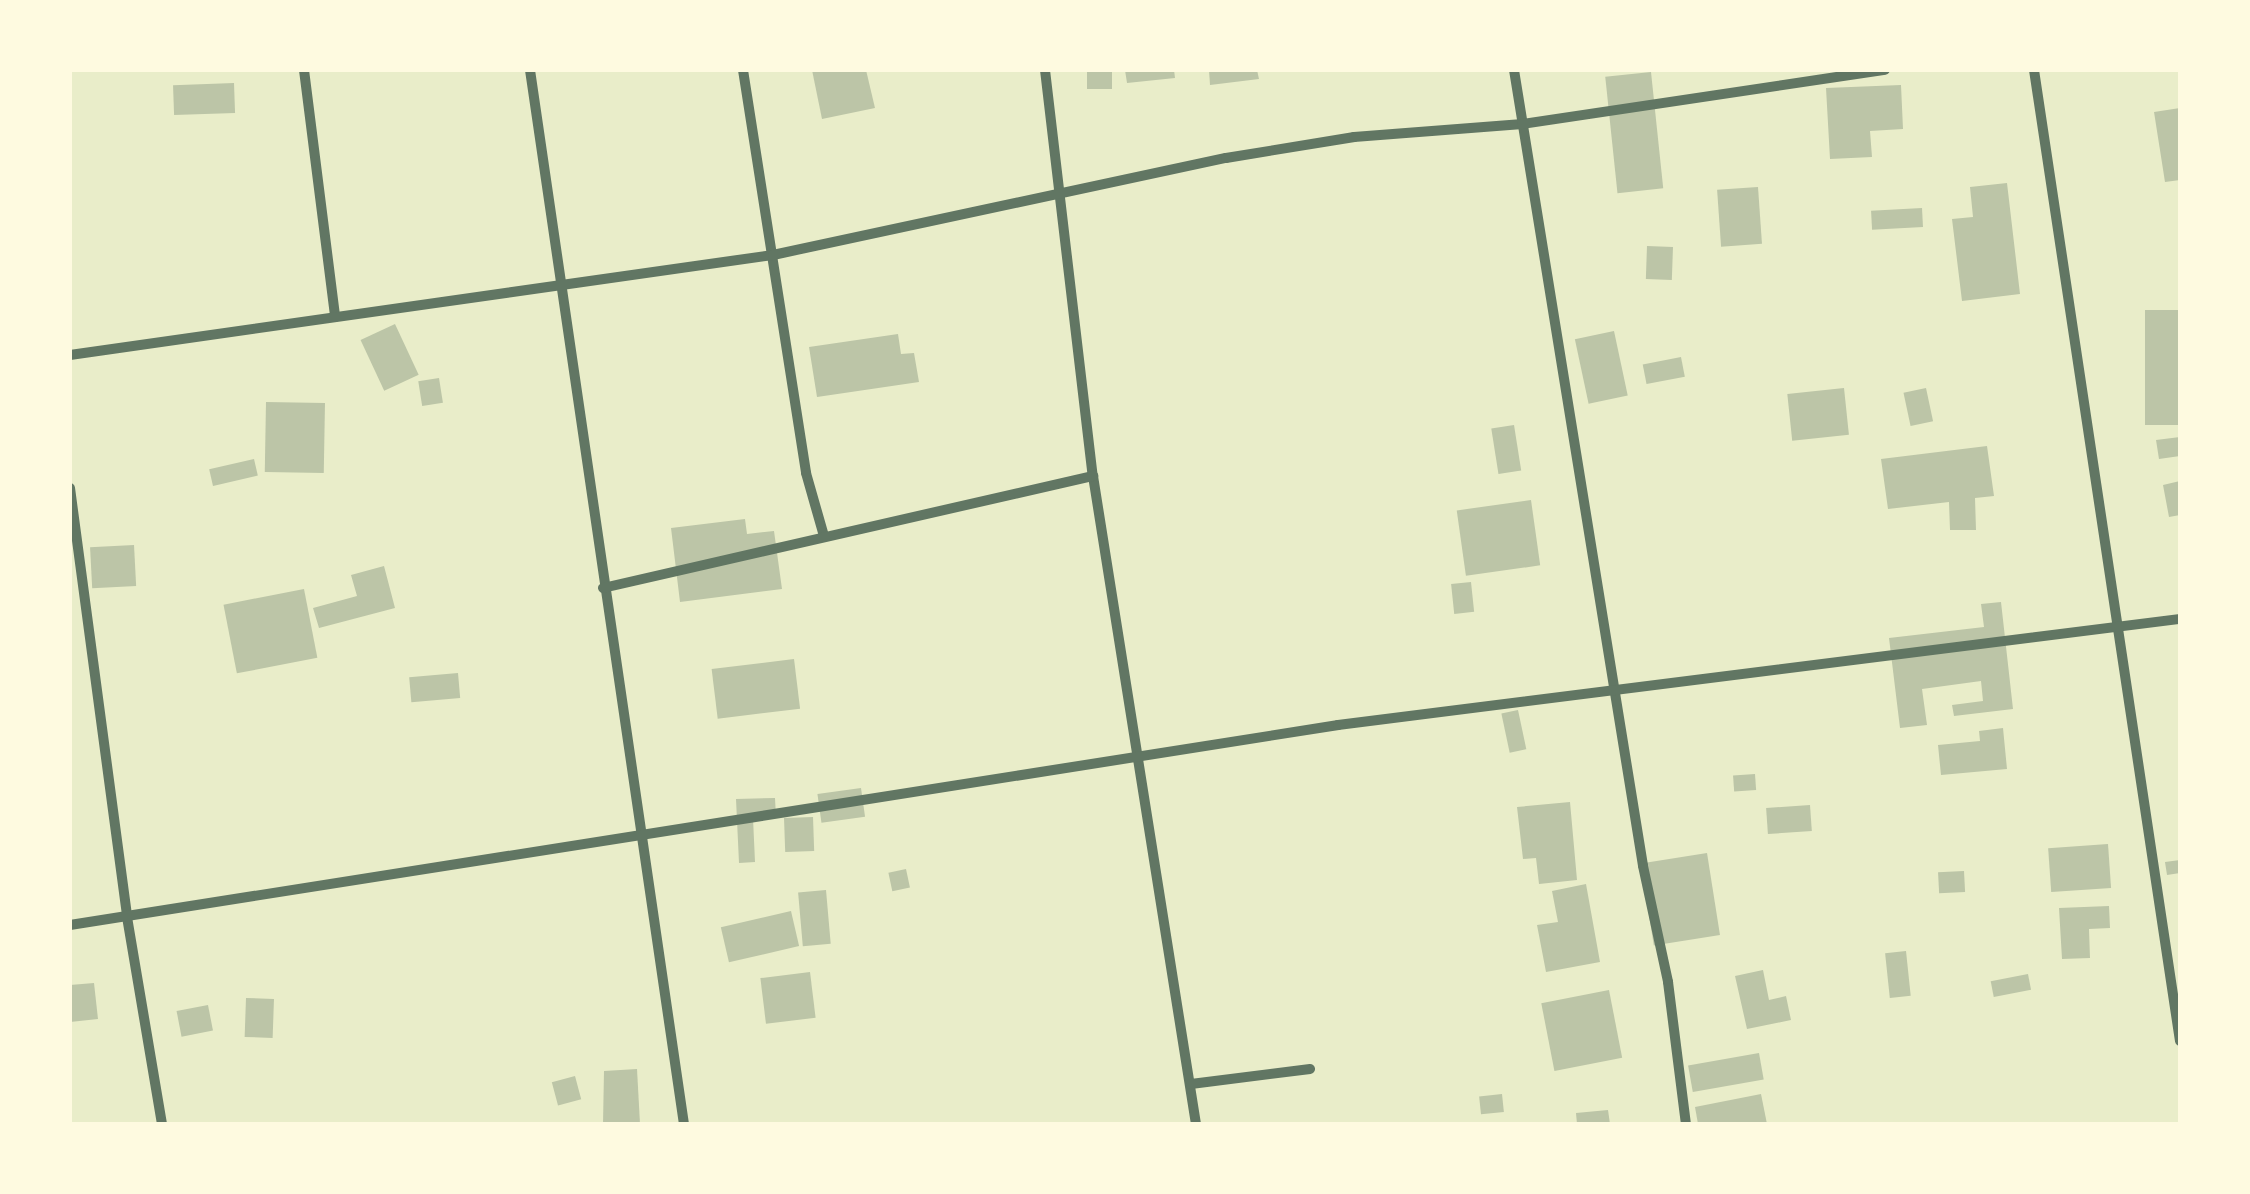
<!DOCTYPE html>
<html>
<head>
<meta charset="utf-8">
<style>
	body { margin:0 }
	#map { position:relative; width:2250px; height:1194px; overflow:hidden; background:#e9edc9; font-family:Commissioner,sans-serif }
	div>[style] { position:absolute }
	.building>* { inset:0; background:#bcc5a7; transform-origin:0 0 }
	.minor>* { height:10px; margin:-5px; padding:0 5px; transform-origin:5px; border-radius:5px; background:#617663 }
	span { translate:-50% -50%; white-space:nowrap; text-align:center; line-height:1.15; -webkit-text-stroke:8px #fefae0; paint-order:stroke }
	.frame { position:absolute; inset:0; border:72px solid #fefae0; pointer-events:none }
</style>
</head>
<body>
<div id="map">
	<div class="building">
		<i style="clip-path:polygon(812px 70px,866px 70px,875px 108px,822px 119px)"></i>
		<i style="left:1087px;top:70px;width:25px;height:19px"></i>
		<i style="clip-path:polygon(1125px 70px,1174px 70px,1175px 78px,1127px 83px)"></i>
		<i style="clip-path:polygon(1209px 70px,1257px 70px,1259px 79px,1210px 85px)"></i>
		<i style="left:1651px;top:72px;width:117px;height:46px;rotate:84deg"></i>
		<i style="left:234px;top:83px;width:30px;height:61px;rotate:88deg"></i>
		<i style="clip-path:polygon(1901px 85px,1903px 129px,1870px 131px,1872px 157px,1830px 159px,1826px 88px)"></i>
		<i style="clip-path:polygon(2180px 108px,2180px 180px,2165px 182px,2154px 112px)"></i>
		<i style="clip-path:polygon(2007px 183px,2020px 294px,1962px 301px,1952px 219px,1973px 217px,1970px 187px)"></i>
		<i style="left:1758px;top:187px;width:57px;height:41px;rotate:86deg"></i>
		<i style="left:1922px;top:208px;width:19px;height:51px;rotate:87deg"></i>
		<i style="left:1647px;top:246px;width:26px;height:33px;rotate:2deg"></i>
		<i style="left:2180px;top:310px;width:115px;height:35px;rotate:90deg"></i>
		<i style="left:395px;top:324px;width:56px;height:38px;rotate:65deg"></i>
		<i style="left:1614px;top:331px;width:66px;height:40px;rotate:78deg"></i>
		<i style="clip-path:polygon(898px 334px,901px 354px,914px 353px,919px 382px,817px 397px,809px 347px)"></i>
		<i style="left:1681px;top:357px;width:20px;height:39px;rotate:79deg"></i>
		<i style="left:439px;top:378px;width:25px;height:21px;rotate:81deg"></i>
		<i style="left:1844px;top:388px;width:47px;height:57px;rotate:84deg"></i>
		<i style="left:1926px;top:388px;width:34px;height:23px;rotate:78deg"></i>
		<i style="left:266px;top:402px;width:59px;height:70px;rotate:1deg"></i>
		<i style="left:1514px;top:425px;width:46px;height:23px;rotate:81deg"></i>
		<i style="clip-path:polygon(2180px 437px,2180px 456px,2159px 459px,2156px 440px)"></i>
		<i style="clip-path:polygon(1987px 446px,1994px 496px,1975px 498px,1976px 530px,1950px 530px,1949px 502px,1888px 509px,1881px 459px)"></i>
		<i style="left:254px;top:459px;width:17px;height:46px;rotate:77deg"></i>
		<i style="clip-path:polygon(2180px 481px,2180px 515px,2169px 517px,2163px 485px)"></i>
		<i style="left:1531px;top:500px;width:66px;height:75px;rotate:82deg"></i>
		<i style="clip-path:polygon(745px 519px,747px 534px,774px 531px,782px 589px,680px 602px,671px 528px)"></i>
		<i style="left:134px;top:545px;width:41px;height:44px;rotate:87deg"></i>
		<i style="clip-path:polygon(384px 566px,395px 608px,319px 628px,313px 608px,357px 596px,351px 575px)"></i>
		<i style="left:1471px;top:582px;width:30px;height:20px;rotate:84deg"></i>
		<i style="left:304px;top:589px;width:70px;height:82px;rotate:79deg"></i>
		<i style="clip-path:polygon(2001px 602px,2013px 709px,1954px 716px,1952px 705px,1983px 701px,1981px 681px,1922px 689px,1927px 725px,1900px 728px,1889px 638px,1984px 627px,1981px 604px)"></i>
		<i style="left:794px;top:659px;width:50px;height:83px;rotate:83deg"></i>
		<i style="left:458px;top:673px;width:25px;height:49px;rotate:85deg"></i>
		<i style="left:1518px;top:710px;width:40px;height:17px;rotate:78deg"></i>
		<i style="clip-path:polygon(2003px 728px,2007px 769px,1941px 775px,1938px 745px,1980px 741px,1979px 731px)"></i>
		<i style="left:1755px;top:774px;width:16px;height:22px;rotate:86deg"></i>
		<i style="left:861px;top:788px;width:29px;height:44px;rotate:82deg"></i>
		<i style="clip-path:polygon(775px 798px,776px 817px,753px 818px,755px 862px,739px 863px,736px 799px)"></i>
		<i style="clip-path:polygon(1570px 802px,1577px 880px,1539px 884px,1536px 858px,1523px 859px,1517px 807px)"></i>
		<i style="left:1810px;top:805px;width:26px;height:44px;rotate:86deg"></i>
		<i style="left:813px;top:817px;width:34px;height:29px;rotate:88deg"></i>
		<i style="left:2108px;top:844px;width:44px;height:60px;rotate:86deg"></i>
		<i style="left:1707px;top:853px;width:83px;height:67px;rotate:81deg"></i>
		<i style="clip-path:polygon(2180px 860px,2180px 873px,2167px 875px,2165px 862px)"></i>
		<i style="left:906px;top:869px;width:19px;height:18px;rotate:78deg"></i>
		<i style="left:1964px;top:871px;width:21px;height:26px;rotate:87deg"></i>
		<i style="clip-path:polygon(1586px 884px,1600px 962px,1546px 972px,1537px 925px,1558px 922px,1552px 891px)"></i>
		<i style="left:826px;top:890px;width:54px;height:28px;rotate:85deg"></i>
		<i style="clip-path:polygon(2109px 906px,2110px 928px,2089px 929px,2090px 958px,2062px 959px,2059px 908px)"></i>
		<i style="left:791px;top:911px;width:36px;height:72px;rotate:77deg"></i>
		<i style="left:1906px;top:951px;width:45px;height:21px;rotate:84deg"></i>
		<i style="clip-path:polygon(1763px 970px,1769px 1000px,1786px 996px,1791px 1020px,1747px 1029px,1735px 976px)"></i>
		<i style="left:810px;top:972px;width:46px;height:50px;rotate:83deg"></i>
		<i style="left:2028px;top:974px;width:16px;height:38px;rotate:79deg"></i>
		<i style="clip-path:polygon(94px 983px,98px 1019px,70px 1022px,70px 985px)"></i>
		<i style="left:1609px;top:990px;width:69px;height:69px;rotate:79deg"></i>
		<i style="left:246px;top:998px;width:28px;height:39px;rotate:2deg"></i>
		<i style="left:208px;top:1005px;width:26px;height:32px;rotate:79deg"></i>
		<i style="left:1759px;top:1053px;width:27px;height:72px;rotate:80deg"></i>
		<i style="clip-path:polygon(637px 1069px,640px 1124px,603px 1124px,604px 1071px)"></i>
		<i style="left:575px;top:1076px;width:24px;height:24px;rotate:75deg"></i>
		<i style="left:1502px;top:1094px;width:18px;height:23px;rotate:84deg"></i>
		<i style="clip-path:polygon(1761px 1094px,1767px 1124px,1698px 1124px,1695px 1107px)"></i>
		<i style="clip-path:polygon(1608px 1110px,1610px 1124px,1577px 1124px,1576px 1113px)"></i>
	</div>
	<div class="minor">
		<i style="left:304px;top:70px;width:249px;rotate:82.8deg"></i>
		<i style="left:530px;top:70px;width:1065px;rotate:81.69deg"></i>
		<i style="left:743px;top:70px;width:408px;rotate:81.1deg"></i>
		<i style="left:806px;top:473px;width:66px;rotate:74.1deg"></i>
		<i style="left:1045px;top:70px;width:409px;rotate:83.3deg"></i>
		<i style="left:1093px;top:476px;width:656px;rotate:80.97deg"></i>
		<i style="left:1514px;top:70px;width:806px;rotate:80.79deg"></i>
		<i style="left:1643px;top:866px;width:119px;rotate:77.8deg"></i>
		<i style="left:1668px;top:982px;width:143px;rotate:82.8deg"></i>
		<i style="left:2034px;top:70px;width:982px;rotate:81.45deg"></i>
		<i style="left:70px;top:355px;width:710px;rotate:-8.1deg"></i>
		<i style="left:773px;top:255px;width:463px;rotate:-12.1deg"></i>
		<i style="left:1226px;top:158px;width:130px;rotate:-9.3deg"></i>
		<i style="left:1354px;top:137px;width:169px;rotate:-4.4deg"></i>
		<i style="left:1522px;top:124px;width:367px;rotate:-8.5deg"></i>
		<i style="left:70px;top:488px;width:433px;rotate:82.4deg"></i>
		<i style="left:127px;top:917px;width:210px;rotate:80.4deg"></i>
		<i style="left:603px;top:588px;width:503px;rotate:-12.88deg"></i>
		<i style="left:70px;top:925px;width:1284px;rotate:-8.96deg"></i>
		<i style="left:1338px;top:725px;width:849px;rotate:-7.18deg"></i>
		<i style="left:1191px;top:1084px;width:120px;rotate:-7.2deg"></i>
	</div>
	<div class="frame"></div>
</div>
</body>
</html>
